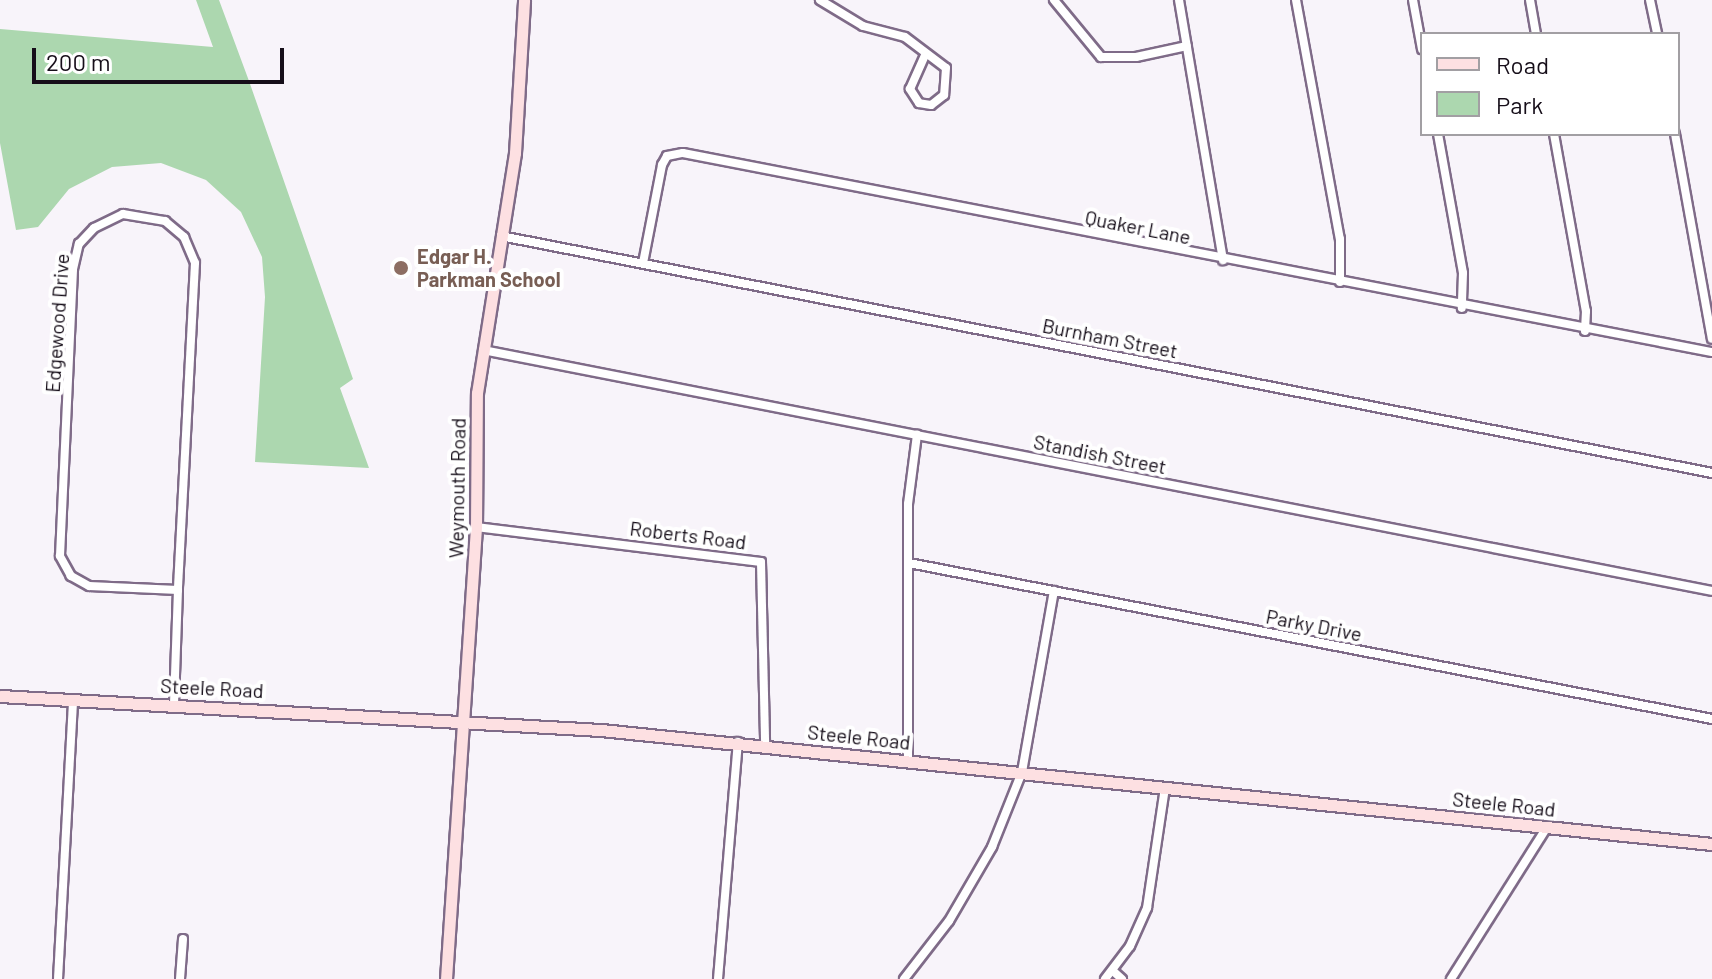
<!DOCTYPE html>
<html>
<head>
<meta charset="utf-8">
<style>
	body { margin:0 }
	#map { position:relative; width:1712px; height:979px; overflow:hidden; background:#f8f4fa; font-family:Barlow,sans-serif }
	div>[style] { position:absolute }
	.green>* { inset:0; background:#acd7af }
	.roads { filter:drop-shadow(2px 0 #7f6b88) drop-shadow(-2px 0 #7f6b88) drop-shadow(0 2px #7f6b88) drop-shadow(0 -2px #7f6b88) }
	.street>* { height:8px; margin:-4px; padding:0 4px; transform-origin:4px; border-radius:4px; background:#fff }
	.secondary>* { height:11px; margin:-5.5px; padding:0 5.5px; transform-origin:5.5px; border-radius:5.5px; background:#fde0e2 }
	.dots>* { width:22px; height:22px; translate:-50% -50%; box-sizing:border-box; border:4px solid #fff; border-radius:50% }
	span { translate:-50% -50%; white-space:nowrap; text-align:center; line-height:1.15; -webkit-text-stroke:8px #fff; paint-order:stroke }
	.street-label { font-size:20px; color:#160e19 }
	.education-label { font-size:20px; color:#785e54; font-weight:700 }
	.left { translate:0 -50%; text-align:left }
	.legend { position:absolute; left:1420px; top:32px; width:260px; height:104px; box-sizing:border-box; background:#fff; border:2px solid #a29fa3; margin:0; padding:10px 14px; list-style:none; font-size:24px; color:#160e19 }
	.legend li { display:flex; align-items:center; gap:16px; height:40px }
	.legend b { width:40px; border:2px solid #a29fa3 }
	.scale { position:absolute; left:32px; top:48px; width:252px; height:36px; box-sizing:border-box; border:4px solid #160e19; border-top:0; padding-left:10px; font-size:24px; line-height:28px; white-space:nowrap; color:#160e19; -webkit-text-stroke:6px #fff; paint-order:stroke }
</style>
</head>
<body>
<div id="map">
	<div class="green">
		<i style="clip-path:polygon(196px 0,219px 0,249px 81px,353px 379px,340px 388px,369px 468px,255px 462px,265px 297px,262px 257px,241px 212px,206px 180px,161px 163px,112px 167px,69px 189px,38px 227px,16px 230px,0 143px,0 29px,213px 47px)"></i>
	</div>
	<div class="roads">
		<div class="street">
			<i style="left:820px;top:0;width:50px;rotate:31.2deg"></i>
			<i style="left:863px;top:26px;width:43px;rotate:14.7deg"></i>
			<i style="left:905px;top:37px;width:51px;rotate:37.1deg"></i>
			<i style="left:946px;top:68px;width:27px;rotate:94deg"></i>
			<i style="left:944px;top:95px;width:16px;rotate:142deg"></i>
			<i style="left:931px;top:105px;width:12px;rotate:-171deg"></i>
			<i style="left:919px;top:103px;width:17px;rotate:-123deg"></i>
			<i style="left:910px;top:89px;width:37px;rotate:-66deg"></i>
			<i style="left:1054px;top:0;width:74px;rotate:50.5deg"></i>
			<i style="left:1101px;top:57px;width:35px"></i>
			<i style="left:1136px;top:57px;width:52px;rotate:-12.2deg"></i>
			<i style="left:1179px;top:0;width:264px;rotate:80.4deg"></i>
			<i style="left:1296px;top:0;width:243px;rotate:79.6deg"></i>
			<i style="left:1340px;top:239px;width:43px;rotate:90deg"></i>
			<i style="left:1413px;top:0;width:50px;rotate:79.6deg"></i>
			<i style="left:1530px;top:0;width:35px;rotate:80deg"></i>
			<i style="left:1650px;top:0;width:35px;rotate:78deg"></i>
			<i style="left:1438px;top:134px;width:141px;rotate:79.8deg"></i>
			<i style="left:1463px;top:273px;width:35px;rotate:92deg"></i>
			<i style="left:1554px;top:134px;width:180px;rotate:79.8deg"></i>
			<i style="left:1586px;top:311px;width:20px;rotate:93deg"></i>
			<i style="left:1675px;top:134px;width:208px;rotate:79.8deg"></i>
			<i style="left:123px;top:214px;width:43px;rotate:9.5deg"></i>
			<i style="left:165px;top:221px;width:25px;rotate:40deg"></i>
			<i style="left:184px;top:237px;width:28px;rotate:67deg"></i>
			<i style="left:195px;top:263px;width:327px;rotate:93deg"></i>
			<i style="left:178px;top:590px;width:89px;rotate:-177.4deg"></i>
			<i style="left:89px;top:586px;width:21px;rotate:-151deg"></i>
			<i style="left:71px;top:576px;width:23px;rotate:-119deg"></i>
			<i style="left:60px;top:556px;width:287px;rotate:-87.4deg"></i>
			<i style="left:73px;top:269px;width:26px;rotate:-77deg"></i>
			<i style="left:79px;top:244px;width:22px;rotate:-47deg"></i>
			<i style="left:94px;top:228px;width:32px;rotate:-26deg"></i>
			<i style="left:501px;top:236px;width:1234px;rotate:11.07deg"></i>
			<i style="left:643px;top:263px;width:100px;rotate:-79deg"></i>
			<i style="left:662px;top:165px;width:10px;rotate:-61deg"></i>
			<i style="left:667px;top:156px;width:16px;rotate:-11deg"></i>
			<i style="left:683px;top:153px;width:1048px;rotate:10.95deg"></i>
			<i style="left:483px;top:350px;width:1252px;rotate:11.09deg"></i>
			<i style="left:476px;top:527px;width:287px;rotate:7deg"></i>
			<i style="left:761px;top:562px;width:183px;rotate:88.7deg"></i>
			<i style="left:909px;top:563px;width:818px;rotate:10.99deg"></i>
			<i style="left:174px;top:704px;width:114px;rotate:-88deg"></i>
			<i style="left:908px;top:760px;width:256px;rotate:-90deg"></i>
			<i style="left:908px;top:504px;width:70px;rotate:-82.6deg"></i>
			<i style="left:1113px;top:971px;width:12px;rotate:42deg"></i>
			<i style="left:58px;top:979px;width:280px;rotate:-86.9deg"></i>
			<i style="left:180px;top:979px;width:40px;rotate:-85.7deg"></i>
			<i style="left:718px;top:979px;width:238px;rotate:-85.2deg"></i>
			<i style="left:904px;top:979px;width:73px;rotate:-52.2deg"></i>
			<i style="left:949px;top:921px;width:86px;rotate:-59.8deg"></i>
			<i style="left:992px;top:847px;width:81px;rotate:-68.2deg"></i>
			<i style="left:1022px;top:772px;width:184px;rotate:-80deg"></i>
			<i style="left:1105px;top:979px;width:41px;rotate:-52.9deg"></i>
			<i style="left:1130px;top:946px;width:42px;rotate:-65.9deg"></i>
			<i style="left:1147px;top:908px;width:121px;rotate:-81.5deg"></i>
			<i style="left:1451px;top:979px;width:180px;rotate:-57.7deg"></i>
		</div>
		<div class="secondary">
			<i style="left:0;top:696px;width:602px;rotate:3.24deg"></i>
			<i style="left:601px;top:730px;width:1117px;rotate:5.86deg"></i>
			<i style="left:446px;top:979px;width:453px;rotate:-86.2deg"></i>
			<i style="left:476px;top:527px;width:134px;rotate:-89.6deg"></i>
			<i style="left:477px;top:393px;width:243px;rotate:-81deg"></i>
			<i style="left:515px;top:153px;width:153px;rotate:-86.6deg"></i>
		</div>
	</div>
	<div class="dots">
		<i style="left:401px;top:268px;background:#8d6e63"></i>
	</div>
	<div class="street-label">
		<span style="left:1138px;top:227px;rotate:11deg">Quaker Lane</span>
		<span style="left:57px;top:323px;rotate:-86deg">Edgewood Drive</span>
		<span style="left:1110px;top:338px;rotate:11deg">Burnham Street</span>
		<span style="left:1100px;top:454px;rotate:11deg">Standish Street</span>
		<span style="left:457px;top:488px;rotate:-89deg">Weymouth Road</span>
		<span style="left:688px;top:535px;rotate:7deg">Roberts Road</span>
		<span style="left:1314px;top:625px;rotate:11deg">Parky Drive</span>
		<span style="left:212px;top:688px;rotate:3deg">Steele Road</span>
		<span style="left:859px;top:737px;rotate:6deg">Steele Road</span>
		<span style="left:1504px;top:804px;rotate:6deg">Steele Road</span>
	</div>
	<div class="education-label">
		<span class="left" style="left:417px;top:268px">Edgar H.<br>Parkman School</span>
	</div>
	<ul class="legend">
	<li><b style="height:10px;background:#fde0e2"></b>Road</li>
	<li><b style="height:22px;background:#acd7af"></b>Park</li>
	</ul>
	<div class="scale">200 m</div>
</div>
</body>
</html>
